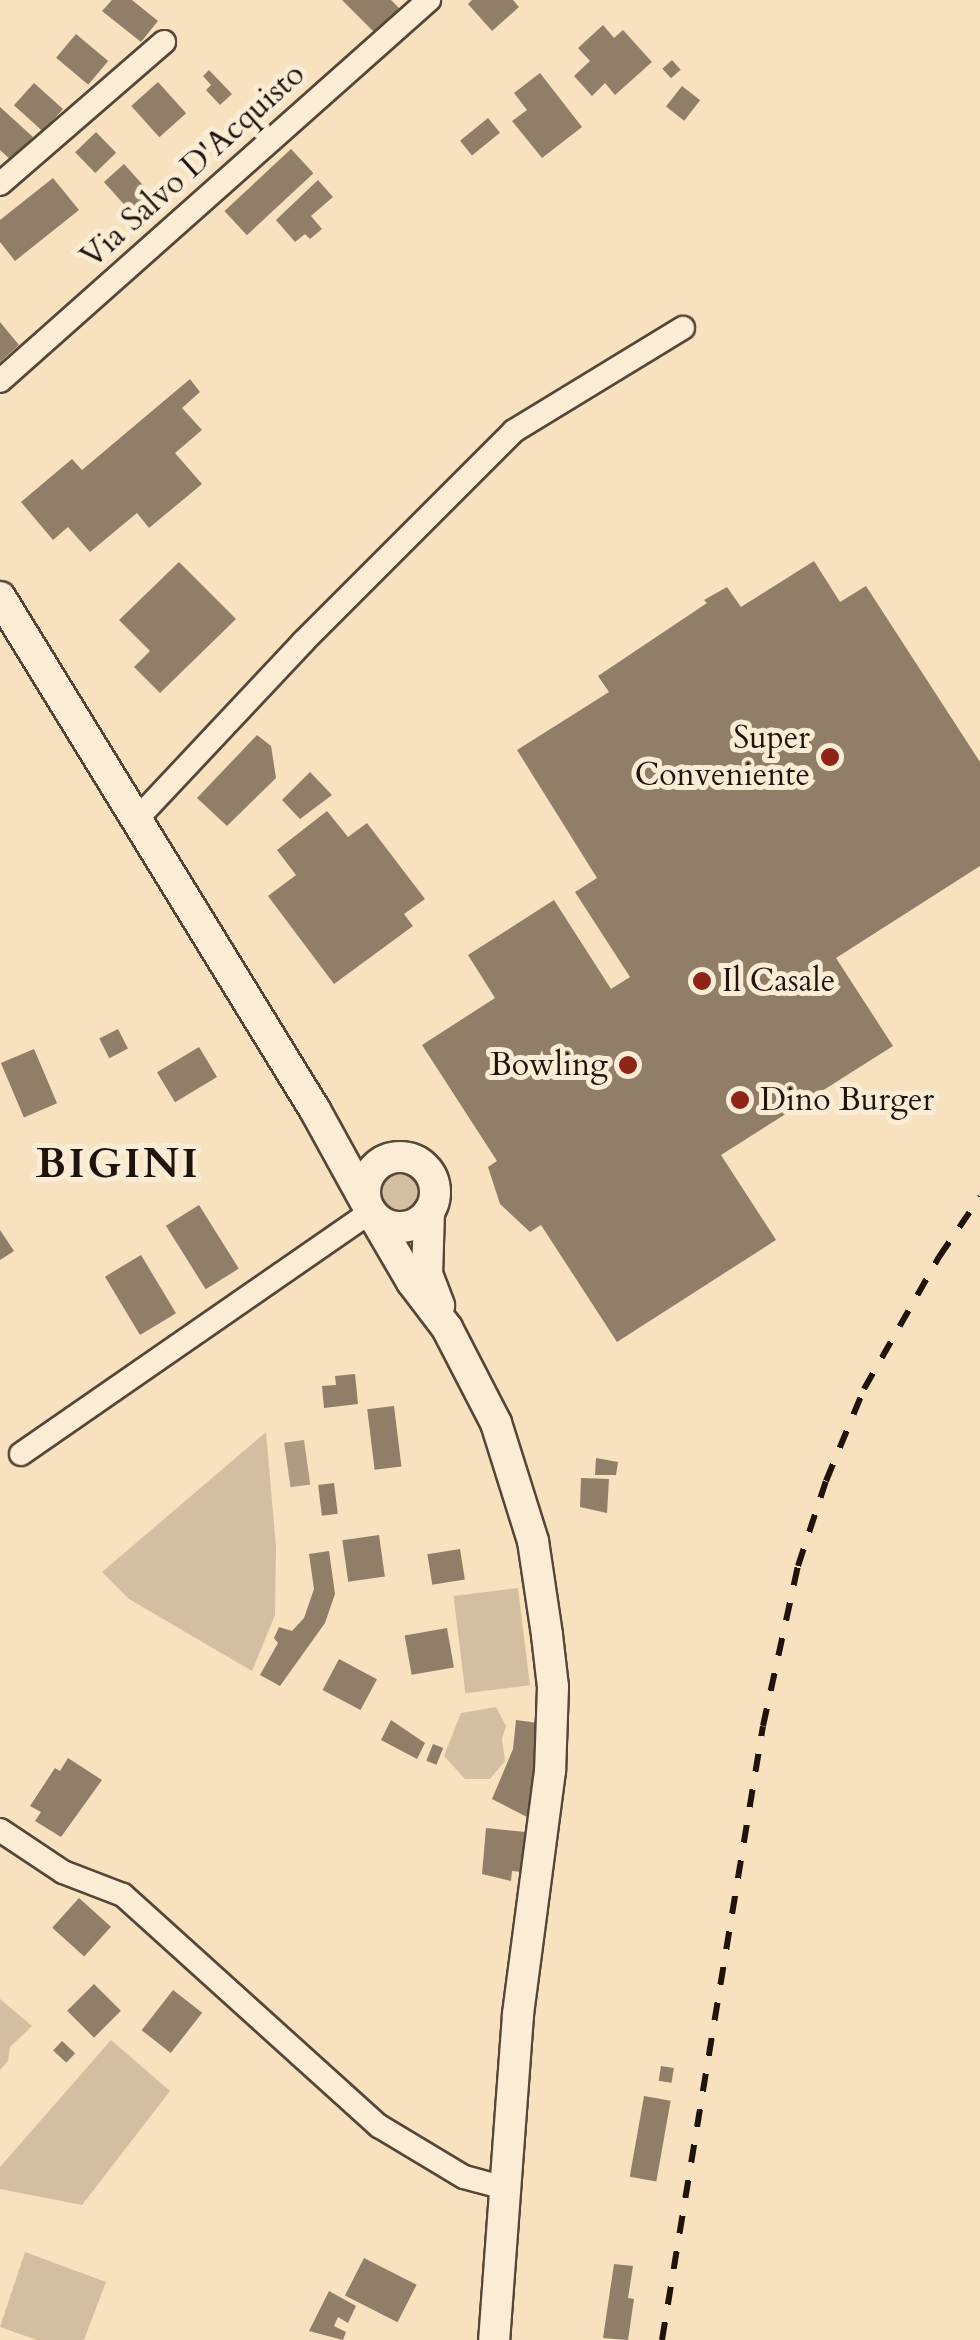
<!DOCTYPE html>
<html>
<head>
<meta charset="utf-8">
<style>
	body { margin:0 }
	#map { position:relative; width:980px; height:2340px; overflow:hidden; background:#f8e1bf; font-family:Cardo,serif }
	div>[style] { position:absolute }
	.green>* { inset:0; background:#d3bea1; transform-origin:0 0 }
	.round { border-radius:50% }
	.water>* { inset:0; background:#af9b82; transform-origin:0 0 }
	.building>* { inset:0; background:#907e69; transform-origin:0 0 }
	.roads { filter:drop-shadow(2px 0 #564639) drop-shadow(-2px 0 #564639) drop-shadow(0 2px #564639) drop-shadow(0 -2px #564639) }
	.street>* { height:22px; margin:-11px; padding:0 11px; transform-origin:11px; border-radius:11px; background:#faecd5 }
	.secondary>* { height:30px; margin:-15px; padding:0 15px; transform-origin:15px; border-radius:15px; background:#faecd5 }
	.secondary>.ring { margin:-15px; padding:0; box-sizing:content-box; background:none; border:30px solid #faecd5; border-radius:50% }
	.rail>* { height:6px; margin-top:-3px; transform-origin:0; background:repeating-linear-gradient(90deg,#20130c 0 18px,transparent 0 36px) }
	.dots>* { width:28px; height:28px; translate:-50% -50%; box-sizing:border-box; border:5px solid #faecd5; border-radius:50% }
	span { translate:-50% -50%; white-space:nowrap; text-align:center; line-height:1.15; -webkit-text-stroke:10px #faecd5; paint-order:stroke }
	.street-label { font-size:32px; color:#20130c }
	.poi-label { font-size:32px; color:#20130c }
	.right { translate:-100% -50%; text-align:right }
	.left { translate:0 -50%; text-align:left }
	.district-label { font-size:42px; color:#20130c; font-weight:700; letter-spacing:2.5px }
</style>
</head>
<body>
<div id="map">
	<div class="green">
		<i class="round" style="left:380px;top:1169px;width:44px;height:44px"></i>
		<i style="clip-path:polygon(266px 1432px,276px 1547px,275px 1615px,252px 1671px,129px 1599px,102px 1572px)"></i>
		<i style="left:518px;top:1588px;width:98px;height:65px;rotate:83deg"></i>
		<i style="clip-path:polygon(496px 1707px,506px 1726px,502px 1739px,505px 1761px,490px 1779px,465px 1779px,444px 1756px,461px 1713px)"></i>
		<i style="clip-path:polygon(0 1999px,32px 2026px,10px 2047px,8px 2061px,0 2070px)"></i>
		<i style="clip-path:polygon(111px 2040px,170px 2091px,82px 2205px,0 2189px,0 2167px)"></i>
		<i style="clip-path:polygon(25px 2252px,106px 2282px,84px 2340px,37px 2340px,0 2327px)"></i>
	</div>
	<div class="water">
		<i style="left:304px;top:1440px;width:45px;height:20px;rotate:82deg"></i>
	</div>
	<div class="building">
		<i style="clip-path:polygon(112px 0,132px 0,158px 21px,141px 42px,102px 11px)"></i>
		<i style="clip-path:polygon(342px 0,391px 0,401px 10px,376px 34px)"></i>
		<i style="clip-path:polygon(472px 0,513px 0,519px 7px,492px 31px,468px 4px)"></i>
		<i style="clip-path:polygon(603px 25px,614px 38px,623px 30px,652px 62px,615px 95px,605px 83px,592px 96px,574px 76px,590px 61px,578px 48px)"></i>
		<i style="left:76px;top:34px;width:42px;height:31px;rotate:40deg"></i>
		<i style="left:672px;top:60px;width:13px;height:13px;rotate:48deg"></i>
		<i style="clip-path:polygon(209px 70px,232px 94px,220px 105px,206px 90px,211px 85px,203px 76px)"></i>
		<i style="clip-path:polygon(540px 73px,582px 127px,542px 158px,512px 121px,527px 110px,514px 93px)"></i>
		<i style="left:158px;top:82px;width:42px;height:36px;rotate:48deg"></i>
		<i style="left:34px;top:83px;width:39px;height:30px;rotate:42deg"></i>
		<i style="left:682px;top:86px;width:23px;height:26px;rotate:38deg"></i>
		<i style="clip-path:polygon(0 107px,33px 137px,12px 161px,0 150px)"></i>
		<i style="left:488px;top:118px;width:19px;height:36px;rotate:51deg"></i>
		<i style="left:96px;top:132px;width:29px;height:29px;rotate:46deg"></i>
		<i style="left:291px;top:149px;width:33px;height:91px;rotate:47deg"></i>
		<i style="left:124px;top:164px;width:47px;height:27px;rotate:48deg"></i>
		<i style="clip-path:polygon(53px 178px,79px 210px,15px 261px,0 242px,0 220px)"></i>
		<i style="clip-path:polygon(318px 180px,333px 197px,311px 216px,322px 229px,310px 239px,305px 234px,295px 242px,276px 220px)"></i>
		<i style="clip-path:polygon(0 322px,19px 345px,0 362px)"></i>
		<i style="clip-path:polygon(190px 379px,200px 392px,182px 408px,202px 430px,175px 453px,202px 484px,149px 528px,137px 513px,90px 552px,68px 527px,53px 540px,21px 502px,72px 459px,82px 470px)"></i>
		<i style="clip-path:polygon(814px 561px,840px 602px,866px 586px,980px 762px,980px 866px,836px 958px,893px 1046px,721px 1155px,776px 1240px,617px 1342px,541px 1225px,530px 1232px,500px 1204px,488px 1167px,497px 1161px,422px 1045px,495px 998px,468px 955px,554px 900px,611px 989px,630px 977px,575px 892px,597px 878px,517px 750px,609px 692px,598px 676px,707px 603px,704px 600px,727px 587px,741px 607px)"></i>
		<i style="clip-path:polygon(179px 562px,236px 619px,160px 693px,134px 667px,150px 651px,119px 620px)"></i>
		<i style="clip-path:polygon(257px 735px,271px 746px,276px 778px,227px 826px,197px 798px)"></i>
		<i style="clip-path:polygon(310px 772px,332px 795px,300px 819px,282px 800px)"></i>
		<i style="clip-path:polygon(327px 811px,348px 837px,367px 823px,425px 899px,404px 914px,413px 926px,334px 984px,268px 896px,296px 875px,277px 850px)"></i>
		<i style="left:118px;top:1029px;width:22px;height:21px;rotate:63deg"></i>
		<i style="left:199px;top:1047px;width:35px;height:49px;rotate:59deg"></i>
		<i style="left:34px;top:1049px;width:59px;height:36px;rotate:67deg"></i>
		<i style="left:199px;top:1205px;width:75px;height:39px;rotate:58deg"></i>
		<i style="clip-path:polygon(0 1230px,14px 1251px,0 1260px)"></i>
		<i style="left:141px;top:1255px;width:68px;height:42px;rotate:59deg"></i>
		<i style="clip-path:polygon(355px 1374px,358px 1404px,324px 1408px,322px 1386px,336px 1385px,335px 1376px)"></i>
		<i style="left:394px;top:1406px;width:61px;height:27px;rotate:83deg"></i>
		<i style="clip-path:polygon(596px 1458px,618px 1462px,616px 1475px,595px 1475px)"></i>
		<i style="clip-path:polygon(581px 1478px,609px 1479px,607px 1513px,580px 1507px)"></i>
		<i style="left:334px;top:1483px;width:31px;height:16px;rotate:83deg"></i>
		<i style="left:379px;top:1535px;width:42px;height:37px;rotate:82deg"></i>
		<i style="left:460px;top:1549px;width:31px;height:33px;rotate:81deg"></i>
		<i style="clip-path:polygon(329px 1551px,335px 1594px,325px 1623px,280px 1686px,260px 1675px,278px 1643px,274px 1638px,279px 1627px,292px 1631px,304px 1618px,314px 1589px,309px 1554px)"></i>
		<i style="left:447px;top:1628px;width:40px;height:43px;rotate:80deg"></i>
		<i style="left:339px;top:1659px;width:43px;height:35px;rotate:28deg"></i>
		<i style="clip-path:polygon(391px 1720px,425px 1743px,417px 1759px,381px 1740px)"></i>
		<i style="clip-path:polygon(516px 1720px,538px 1723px,541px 1759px,531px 1819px,492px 1799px,513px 1749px)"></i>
		<i style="left:433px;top:1744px;width:11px;height:18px;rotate:22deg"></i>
		<i style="clip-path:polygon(68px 1758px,102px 1780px,61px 1837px,35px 1821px,41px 1812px,30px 1806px,55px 1768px,60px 1771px)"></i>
		<i style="clip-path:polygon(486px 1828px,526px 1832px,522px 1872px,512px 1871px,511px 1881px,482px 1874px)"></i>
		<i style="left:79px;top:1898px;width:43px;height:40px;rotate:42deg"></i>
		<i style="left:94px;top:1984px;width:38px;height:38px;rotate:45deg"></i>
		<i style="left:173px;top:1990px;width:37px;height:51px;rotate:38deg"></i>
		<i style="left:62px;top:2041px;width:18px;height:13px;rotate:43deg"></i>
		<i style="left:661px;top:2066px;width:13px;height:15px;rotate:9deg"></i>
		<i style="left:644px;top:2096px;width:27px;height:82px;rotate:10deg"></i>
		<i style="left:364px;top:2258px;width:59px;height:42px;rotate:27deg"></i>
		<i style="clip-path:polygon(614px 2264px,633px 2266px,628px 2298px,634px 2299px,628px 2340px,603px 2338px)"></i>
		<i style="clip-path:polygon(329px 2291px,356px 2306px,348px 2323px,338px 2317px,334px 2326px,346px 2332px,343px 2340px,309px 2331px)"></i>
	</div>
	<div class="roads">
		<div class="street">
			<i style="left:0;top:184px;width:217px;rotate:-40.9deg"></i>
			<i style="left:0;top:381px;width:574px;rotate:-41.61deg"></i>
			<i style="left:136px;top:820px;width:244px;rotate:-46.8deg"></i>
			<i style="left:303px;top:642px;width:298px;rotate:-45deg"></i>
			<i style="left:514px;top:431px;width:198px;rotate:-31.4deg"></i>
			<i style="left:21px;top:1454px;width:425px;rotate:-34.7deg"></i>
			<i style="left:0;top:1830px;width:76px;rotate:33.7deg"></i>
			<i style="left:63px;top:1872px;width:64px;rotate:21deg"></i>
			<i style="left:123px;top:1895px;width:345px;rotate:42.1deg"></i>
			<i style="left:379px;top:2126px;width:99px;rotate:31deg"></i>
			<i style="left:464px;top:2177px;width:42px;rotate:15deg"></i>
		</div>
		<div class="secondary">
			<i style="left:0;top:597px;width:602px;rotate:58.45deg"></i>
			<i style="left:315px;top:1110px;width:104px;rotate:61.2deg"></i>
			<i class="ring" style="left:365px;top:1157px;width:40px;height:40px"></i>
			<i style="left:429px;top:1212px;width:62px;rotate:91.8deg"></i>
			<i style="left:427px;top:1274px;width:34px;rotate:69deg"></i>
			<i style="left:374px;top:1217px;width:75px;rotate:59.7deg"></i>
			<i style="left:412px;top:1282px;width:58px;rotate:52.7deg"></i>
			<i style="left:447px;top:1328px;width:107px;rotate:62.7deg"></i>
			<i style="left:496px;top:1423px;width:124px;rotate:72.6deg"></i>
			<i style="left:533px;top:1541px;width:95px;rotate:81.5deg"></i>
			<i style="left:547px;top:1635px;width:52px;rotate:83.4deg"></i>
			<i style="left:553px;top:1687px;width:84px;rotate:92deg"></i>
			<i style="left:550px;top:1771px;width:246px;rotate:97.5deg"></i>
			<i style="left:518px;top:2015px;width:326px;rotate:94.2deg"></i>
		</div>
	</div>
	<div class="rail">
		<i style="left:662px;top:2340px;width:622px;rotate:-80.66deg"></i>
		<i style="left:763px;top:1726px;width:164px;rotate:-77.7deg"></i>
		<i style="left:798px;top:1566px;width:89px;rotate:-71.8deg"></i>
		<i style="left:826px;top:1481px;width:100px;rotate:-67.6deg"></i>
		<i style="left:864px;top:1389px;width:152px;rotate:-60.4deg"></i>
		<i style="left:939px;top:1257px;width:73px;rotate:-55.7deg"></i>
	</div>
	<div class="dots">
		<i style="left:830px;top:757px;background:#8f2418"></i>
		<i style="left:702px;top:981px;background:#8f2418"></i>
		<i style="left:628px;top:1065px;background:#8f2418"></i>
		<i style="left:740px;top:1100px;background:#8f2418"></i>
	</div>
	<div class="street-label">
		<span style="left:193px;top:166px;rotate:-42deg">Via Salvo D'Acquisto</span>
	</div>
	<div class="poi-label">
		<span class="right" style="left:810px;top:757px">Super<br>Conveniente</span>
		<span class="left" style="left:722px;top:981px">Il Casale</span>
		<span class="right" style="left:608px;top:1065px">Bowling</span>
		<span class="left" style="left:760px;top:1100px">Dino Burger</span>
	</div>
	<div class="district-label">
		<span style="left:118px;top:1164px">BIGINI</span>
	</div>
</div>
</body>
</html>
